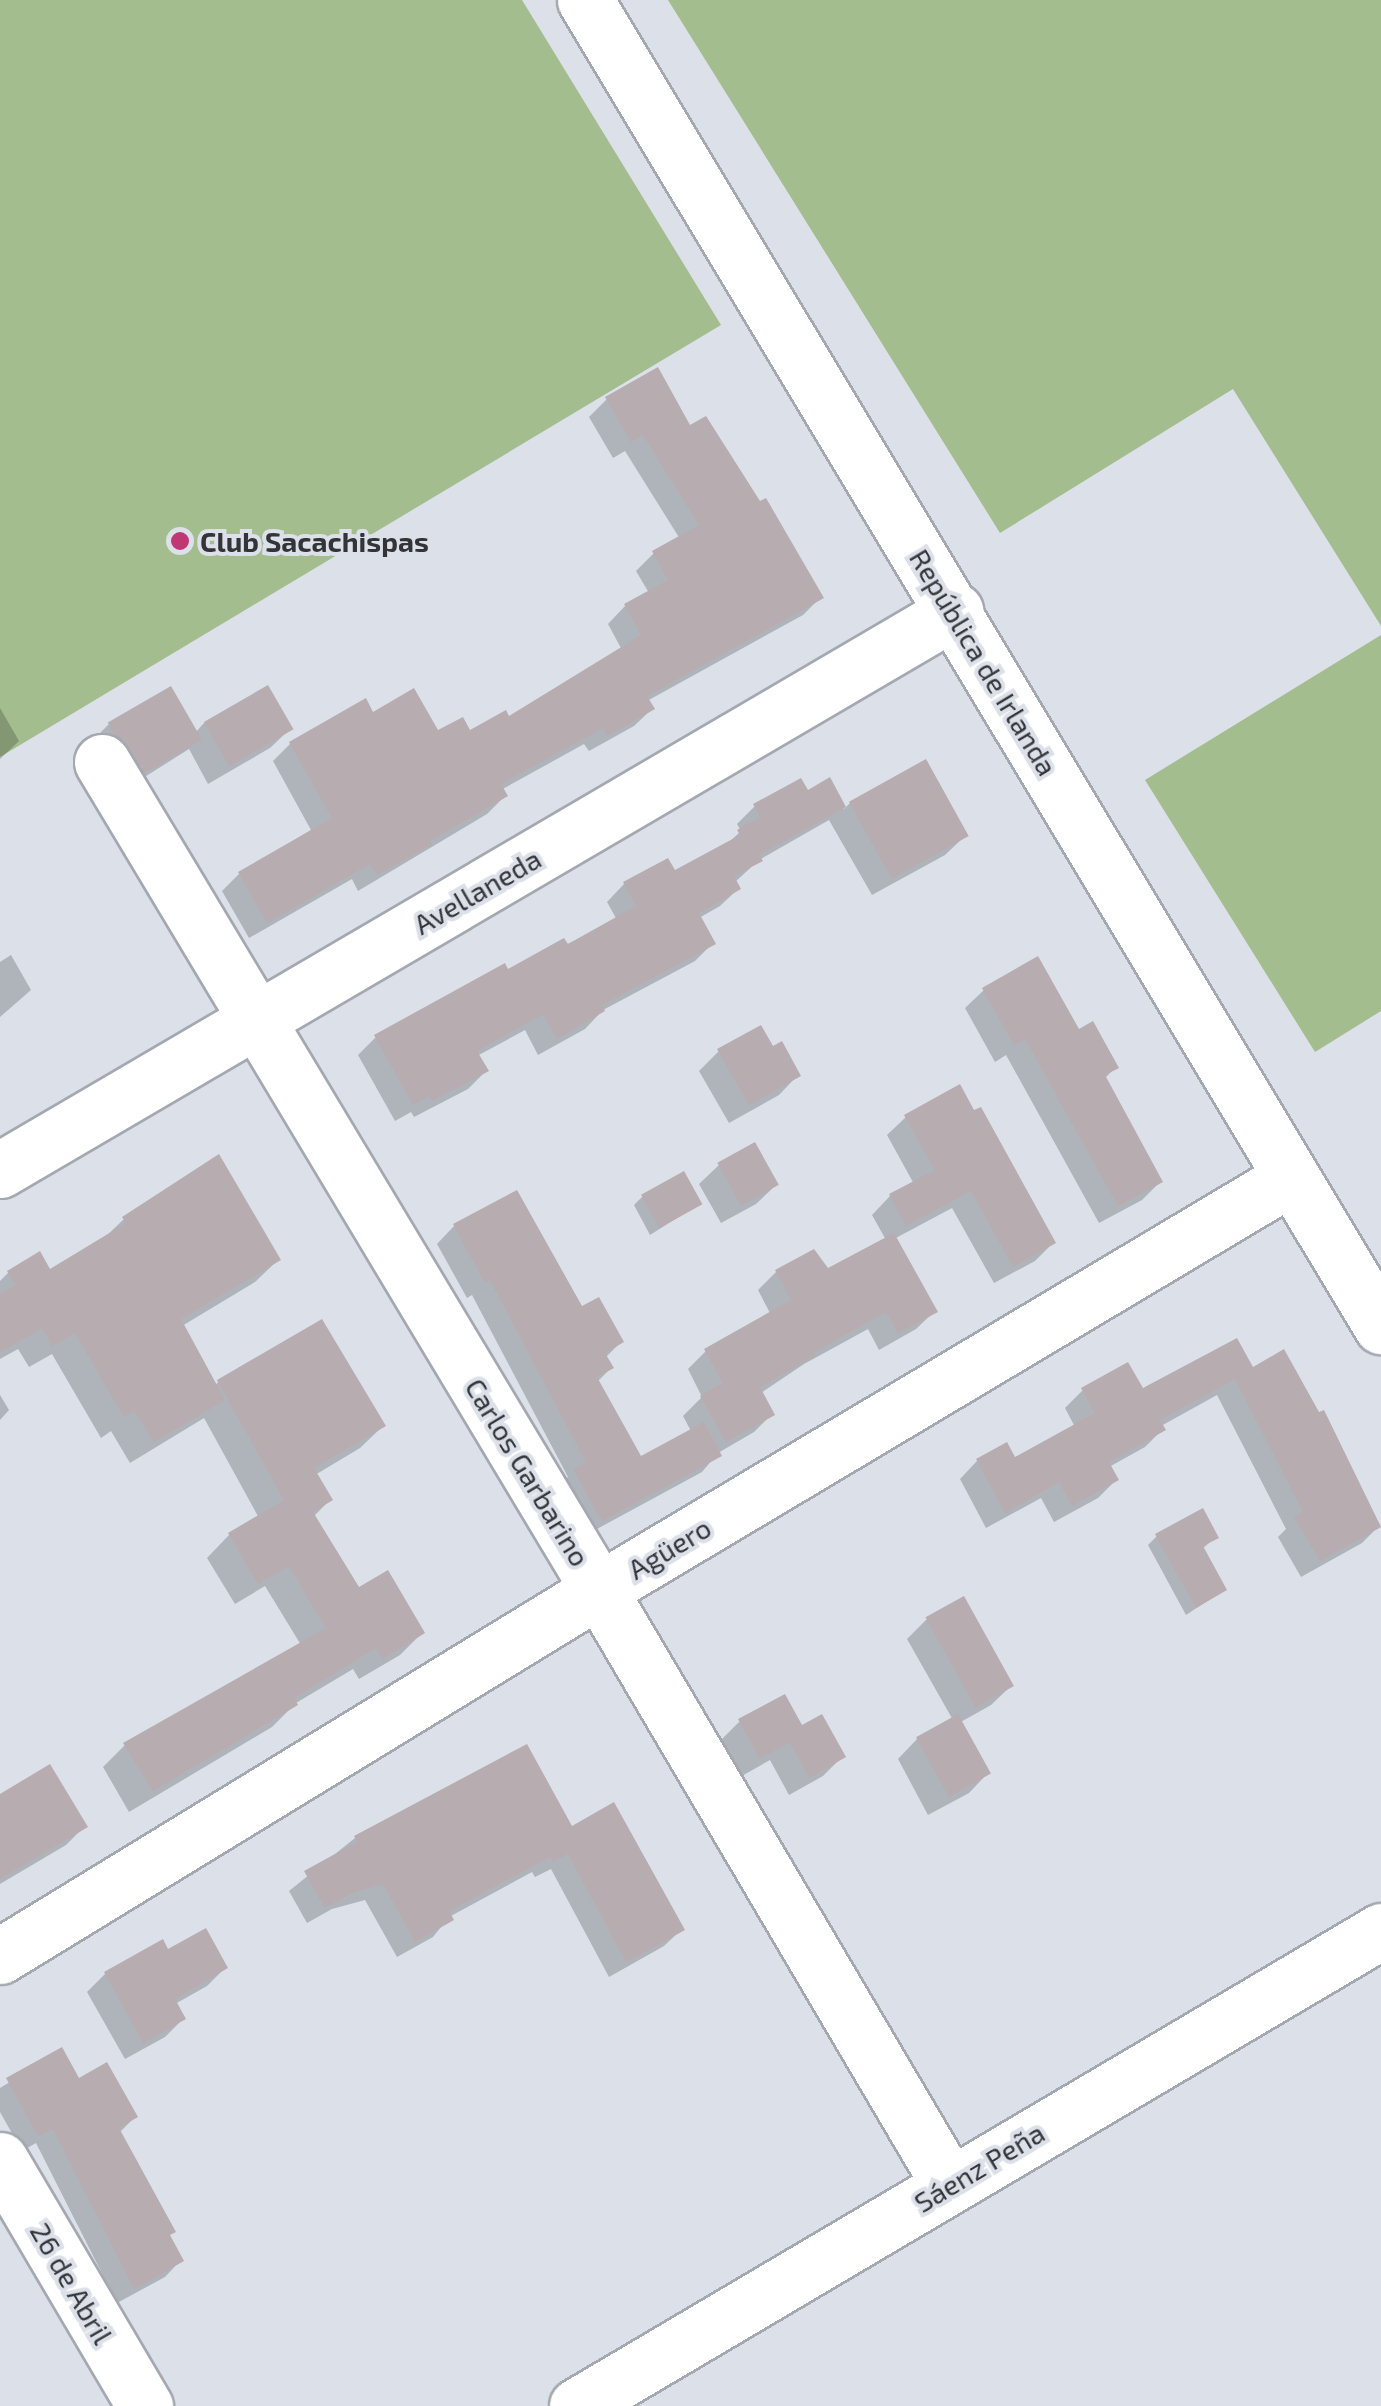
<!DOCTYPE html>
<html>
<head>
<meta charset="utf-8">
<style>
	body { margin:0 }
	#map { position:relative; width:1381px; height:2406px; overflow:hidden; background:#dbe0e9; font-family:"Exo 2",sans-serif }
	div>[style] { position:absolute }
	.green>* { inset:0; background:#a3bd8f }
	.shadow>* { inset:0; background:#0003 }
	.building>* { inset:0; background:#b7acb0; transform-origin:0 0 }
	.roads { filter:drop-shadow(2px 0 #a4a8b1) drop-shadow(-2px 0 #a4a8b1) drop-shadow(0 2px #a4a8b1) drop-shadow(0 -2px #a4a8b1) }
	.minor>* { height:55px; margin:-27.5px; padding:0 27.5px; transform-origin:27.5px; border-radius:27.5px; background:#fff }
	.dots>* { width:28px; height:28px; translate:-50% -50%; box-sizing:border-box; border:5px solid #dbe0e9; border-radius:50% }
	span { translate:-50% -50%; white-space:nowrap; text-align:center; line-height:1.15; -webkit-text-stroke:8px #dbe0e9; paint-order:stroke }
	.poi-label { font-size:28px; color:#323438; font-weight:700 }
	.left { translate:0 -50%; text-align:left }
	.street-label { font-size:28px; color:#323438 }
</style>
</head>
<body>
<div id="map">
	<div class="green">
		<i style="clip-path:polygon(0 0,522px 0,721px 325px,0 757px)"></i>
		<i style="clip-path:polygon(668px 0,1381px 0,1381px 626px,1233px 389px,1000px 533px)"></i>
		<i style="clip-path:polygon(1381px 635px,1381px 1011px,1315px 1052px,1145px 780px)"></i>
	</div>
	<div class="shadow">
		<i style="clip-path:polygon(607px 399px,689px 428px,820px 598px,803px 615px,647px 701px,652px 709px,634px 726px,589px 751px,584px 744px,501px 790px,505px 796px,487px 814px,358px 891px,352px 879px,249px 938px,222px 891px,239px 874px,311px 830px,273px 761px,290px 744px,372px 715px,437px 734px,469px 733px,508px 719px,622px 650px,608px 624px,625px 606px,649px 593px,636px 571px,654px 553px,680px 539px,625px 451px,613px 458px,589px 417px)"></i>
		<i style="clip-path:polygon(0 708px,19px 741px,0 759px)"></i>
		<i style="clip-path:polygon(204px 723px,290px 729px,270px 748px,208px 784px,189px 749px,124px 790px,90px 743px,109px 724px,195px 733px)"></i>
		<i style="clip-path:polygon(829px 781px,844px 809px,850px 803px,965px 836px,945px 855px,872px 895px,829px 820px,759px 860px,734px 883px,738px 889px,720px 906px,699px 918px,713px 943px,695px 961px,603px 1010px,585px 1029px,538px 1055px,525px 1030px,477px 1056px,486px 1071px,468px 1089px,414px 1117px,411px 1112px,395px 1121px,358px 1055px,376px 1037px,617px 920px,607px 902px,624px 884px,674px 874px,725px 846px,741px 831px,737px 824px,755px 806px,807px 793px)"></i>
		<i style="clip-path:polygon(11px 955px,31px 990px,0 1017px,0 962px)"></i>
		<i style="clip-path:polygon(984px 990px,1078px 1032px,1116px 1067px,1104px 1079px,1160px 1182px,1142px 1200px,1099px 1223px,1006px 1055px,995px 1062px,965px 1008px)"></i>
		<i style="clip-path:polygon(772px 1049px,798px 1075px,779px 1095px,729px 1123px,699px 1071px,719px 1051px)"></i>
		<i style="clip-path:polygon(906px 1117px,1053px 1243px,1035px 1261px,994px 1283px,952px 1208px,894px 1239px,935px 1311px,916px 1329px,879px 1350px,868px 1329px,804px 1364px,761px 1393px,772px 1414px,754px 1432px,718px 1453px,702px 1472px,584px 1536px,557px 1488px,568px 1477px,472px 1295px,467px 1298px,437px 1244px,454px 1226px,581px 1310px,621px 1342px,605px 1358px,611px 1368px,597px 1382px,640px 1460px,691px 1431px,683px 1416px,702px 1397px,688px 1369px,706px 1351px,771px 1315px,758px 1290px,776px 1272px,828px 1272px,886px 1240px,872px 1215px,890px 1196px,914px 1184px,887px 1135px)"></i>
		<i style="clip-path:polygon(719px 1165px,776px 1185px,756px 1204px,721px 1223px,699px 1184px)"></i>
		<i style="clip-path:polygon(643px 1196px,699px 1204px,650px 1235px,634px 1205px)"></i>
		<i style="clip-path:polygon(124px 1219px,278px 1260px,255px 1282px,182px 1326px,215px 1386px,218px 1382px,383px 1426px,360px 1448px,315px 1475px,330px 1500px,313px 1517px,358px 1591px,422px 1633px,400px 1655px,359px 1679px,353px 1669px,296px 1703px,272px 1727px,129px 1812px,103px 1767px,125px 1745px,301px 1645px,265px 1586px,235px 1604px,207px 1558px,229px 1535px,259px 1518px,204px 1418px,130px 1463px,111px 1431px,101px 1438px,52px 1354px,29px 1367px,18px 1349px,0 1359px,0 1281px,8px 1273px,49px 1272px,101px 1241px)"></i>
		<i style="clip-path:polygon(1252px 1370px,1380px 1525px,1362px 1543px,1301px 1577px,1278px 1537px,1286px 1529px,1217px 1395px,1161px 1426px,1163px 1429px,1145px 1447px,1109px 1467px,1116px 1480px,1098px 1498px,1054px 1522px,1041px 1498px,986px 1528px,960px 1479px,977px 1461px,1014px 1460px,1075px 1427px,1065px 1408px,1083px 1390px,1142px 1391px)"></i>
		<i style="clip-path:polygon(0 1395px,9px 1410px,0 1420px)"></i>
		<i style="clip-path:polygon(1157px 1536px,1216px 1537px,1202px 1549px,1224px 1590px,1186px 1615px,1148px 1545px)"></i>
		<i style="clip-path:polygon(927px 1619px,1011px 1686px,991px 1705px,959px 1723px,988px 1773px,969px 1793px,928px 1815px,898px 1759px,917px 1739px,953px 1720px,907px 1639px)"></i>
		<i style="clip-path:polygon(740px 1721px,801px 1729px,843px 1756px,823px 1776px,789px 1795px,770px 1760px,740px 1777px,720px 1741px)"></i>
		<i style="clip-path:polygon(0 1796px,84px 1827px,66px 1845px,0 1884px)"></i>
		<i style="clip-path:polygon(571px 1829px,682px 1929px,664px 1946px,609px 1977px,551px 1869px,535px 1877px,532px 1872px,449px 1917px,433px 1937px,397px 1957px,365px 1900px,332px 1909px,307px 1923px,289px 1891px,355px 1838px)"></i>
		<i style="clip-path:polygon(167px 1952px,225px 1968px,207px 1986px,175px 2004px,183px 2019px,165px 2037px,125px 2059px,87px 1992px,105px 1974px)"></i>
		<i style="clip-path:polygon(61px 2051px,78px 2082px,135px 2117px,119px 2133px,181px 2260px,165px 2277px,117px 2303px,36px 2143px,22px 2151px,0 2112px,0 2088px)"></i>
	</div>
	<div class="building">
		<i style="clip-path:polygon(658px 367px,690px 425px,706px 416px,760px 501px,766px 498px,824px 598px,647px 696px,655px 709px,607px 736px,603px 728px,501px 784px,508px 796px,430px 841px,432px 844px,377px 875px,370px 864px,267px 923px,238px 872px,332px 818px,289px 742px,366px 698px,373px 712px,414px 688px,438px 730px,463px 717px,470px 730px,506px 710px,509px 716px,641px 635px,624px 604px,668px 580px,652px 551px,699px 525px,643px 435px,631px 442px,605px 397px)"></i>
		<i style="left:268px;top:685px;width:51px;height:74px;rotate:60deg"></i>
		<i style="left:171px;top:686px;width:62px;height:73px;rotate:60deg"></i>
		<i style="left:926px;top:759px;width:88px;height:88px;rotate:61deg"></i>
		<i style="clip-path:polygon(830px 777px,846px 807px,759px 855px,763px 861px,734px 876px,741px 889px,699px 913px,716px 944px,602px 1005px,605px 1011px,557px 1039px,543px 1014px,477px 1051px,489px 1071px,432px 1101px,429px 1096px,413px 1105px,374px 1035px,505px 963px,508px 969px,564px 938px,568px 944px,636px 906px,623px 882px,668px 858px,675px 870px,740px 835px,737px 830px,760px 817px,753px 804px,801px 778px,808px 790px)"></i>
		<i style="clip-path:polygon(1038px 956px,1079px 1029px,1093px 1021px,1119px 1068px,1105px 1075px,1163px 1182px,1118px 1206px,1025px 1039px,1014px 1045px,982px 988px)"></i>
		<i style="clip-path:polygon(761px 1025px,773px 1046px,782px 1041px,801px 1076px,749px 1105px,717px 1049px)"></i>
		<i style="clip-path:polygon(960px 1084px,974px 1110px,981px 1107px,1056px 1243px,1013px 1267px,971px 1191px,906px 1226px,889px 1194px,935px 1170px,904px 1115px)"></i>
		<i style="left:755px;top:1142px;width:49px;height:43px;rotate:61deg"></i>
		<i style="clip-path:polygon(219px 1154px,281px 1260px,181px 1319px,225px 1400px,154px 1442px,134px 1411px,124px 1417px,75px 1333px,52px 1346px,42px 1328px,0 1352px,0 1294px,16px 1285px,7px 1271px,40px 1251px,50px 1269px,126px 1223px,122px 1217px)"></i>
		<i style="left:684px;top:1171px;width:38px;height:49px;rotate:61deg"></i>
		<i style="clip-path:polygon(517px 1190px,582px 1306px,599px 1297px,624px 1342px,605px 1353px,614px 1368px,597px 1377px,641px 1456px,704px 1422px,722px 1456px,602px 1521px,573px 1469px,586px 1462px,490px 1280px,485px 1283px,453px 1224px)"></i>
		<i style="clip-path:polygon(894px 1233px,938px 1312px,898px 1333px,886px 1312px,813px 1353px,815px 1356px,760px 1387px,775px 1415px,726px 1442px,700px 1396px,723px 1383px,704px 1349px,791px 1300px,775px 1270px,814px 1249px,828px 1268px)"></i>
		<i style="clip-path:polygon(322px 1319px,386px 1426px,314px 1468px,333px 1500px,313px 1512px,359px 1587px,388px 1570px,425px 1633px,383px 1659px,376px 1648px,294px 1698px,298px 1705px,153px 1791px,123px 1743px,326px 1628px,289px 1566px,258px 1584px,228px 1533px,284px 1500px,217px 1380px)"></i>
		<i style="clip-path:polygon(1237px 1338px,1253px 1367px,1284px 1349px,1319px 1412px,1324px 1410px,1381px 1527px,1320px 1561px,1294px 1517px,1303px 1512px,1235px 1379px,1160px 1420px,1166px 1430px,1109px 1462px,1119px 1480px,1072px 1506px,1059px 1482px,1005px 1513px,976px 1459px,1007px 1442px,1015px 1457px,1095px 1413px,1081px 1388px,1128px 1362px,1143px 1388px)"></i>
		<i style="clip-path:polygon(1203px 1508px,1219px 1538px,1203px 1546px,1227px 1590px,1196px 1608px,1155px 1534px)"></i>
		<i style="left:964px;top:1596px;width:103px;height:44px;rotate:61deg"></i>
		<i style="clip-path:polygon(785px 1694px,802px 1725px,822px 1714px,846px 1757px,809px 1778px,790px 1742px,760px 1759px,738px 1719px)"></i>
		<i style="left:958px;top:1714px;width:68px;height:48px;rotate:61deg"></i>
		<i style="clip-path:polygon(527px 1744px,572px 1826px,614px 1802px,685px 1930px,626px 1962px,568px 1854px,553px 1862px,550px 1857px,449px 1911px,454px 1920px,415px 1942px,383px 1884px,352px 1893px,325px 1908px,304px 1871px,357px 1842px,354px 1836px)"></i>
		<i style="clip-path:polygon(50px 1764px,88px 1827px,0 1879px,0 1794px)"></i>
		<i style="clip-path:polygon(206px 1928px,228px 1968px,175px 1999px,186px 2019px,143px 2043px,104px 1972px,163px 1939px,168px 1949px)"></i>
		<i style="clip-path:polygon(62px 2047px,79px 2078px,107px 2062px,138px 2117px,119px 2128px,176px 2232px,170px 2235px,184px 2261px,134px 2289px,53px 2129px,38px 2136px,6px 2078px)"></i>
	</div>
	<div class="roads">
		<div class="minor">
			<i style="left:585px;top:0;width:1547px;rotate:59.02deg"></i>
			<i style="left:102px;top:762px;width:966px;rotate:59.03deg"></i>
			<i style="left:599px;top:1590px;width:689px;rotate:59.49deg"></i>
			<i style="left:0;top:1170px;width:1107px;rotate:-30.34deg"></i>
			<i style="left:0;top:1956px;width:702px;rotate:-31.43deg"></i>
			<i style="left:599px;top:1590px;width:805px;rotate:-30.8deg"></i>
			<i style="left:0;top:2160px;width:286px;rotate:59.5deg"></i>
			<i style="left:577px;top:2406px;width:934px;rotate:-30.57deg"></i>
		</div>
	</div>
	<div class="dots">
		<i style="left:180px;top:541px;background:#bf3773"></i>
	</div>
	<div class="poi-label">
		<span class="left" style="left:200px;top:541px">Club Sacachispas</span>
	</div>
	<div class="street-label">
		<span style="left:984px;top:662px;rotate:59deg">República de Irlanda</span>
		<span style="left:477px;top:891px;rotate:-30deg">Avellaneda</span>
		<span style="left:528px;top:1472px;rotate:59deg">Carlos Garbarino</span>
		<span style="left:669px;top:1548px;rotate:-31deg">Agüero</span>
		<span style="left:979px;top:2167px;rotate:-31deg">Sáenz Peña</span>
		<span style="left:72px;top:2283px;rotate:60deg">26 de Abril</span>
	</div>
</div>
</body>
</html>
